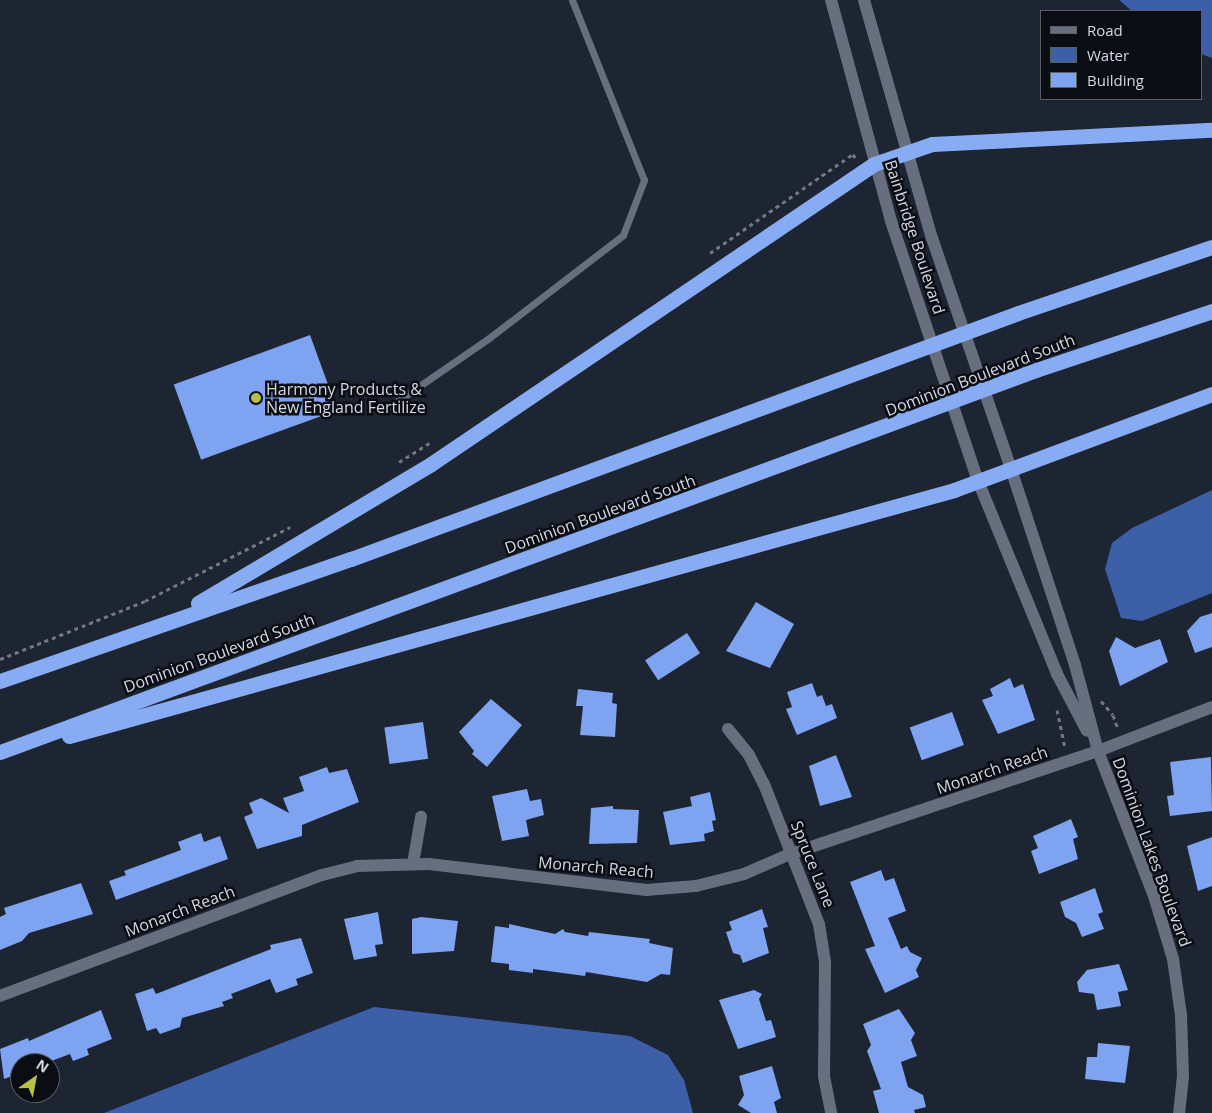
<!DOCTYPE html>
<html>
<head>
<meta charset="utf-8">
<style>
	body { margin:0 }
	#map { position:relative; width:1212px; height:1113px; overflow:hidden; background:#1d2432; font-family:"Open Sans",sans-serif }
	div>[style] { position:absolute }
	.water>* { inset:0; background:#3d5fa7 }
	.building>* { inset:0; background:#7da3f1; transform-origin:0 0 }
	.path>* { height:3px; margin-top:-1.5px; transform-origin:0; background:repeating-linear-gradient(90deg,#737984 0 4px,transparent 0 8px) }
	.service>* { height:7px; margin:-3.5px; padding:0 3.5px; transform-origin:3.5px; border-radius:3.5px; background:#676f7f }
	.minor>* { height:12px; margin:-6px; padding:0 6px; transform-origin:6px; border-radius:6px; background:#676f7f }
	.secondary>* { height:12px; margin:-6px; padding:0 6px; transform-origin:6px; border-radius:6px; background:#676f7f }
	.motorway>* { height:15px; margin:-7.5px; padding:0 7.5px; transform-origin:7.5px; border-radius:7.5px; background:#88acf3 }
	.dots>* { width:14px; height:14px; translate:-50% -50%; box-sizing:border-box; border:2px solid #0a0d13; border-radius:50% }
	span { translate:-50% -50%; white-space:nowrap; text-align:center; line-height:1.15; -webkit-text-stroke:5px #0a0d13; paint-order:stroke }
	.street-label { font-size:16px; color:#d3d8e1 }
	.poi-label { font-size:16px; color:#d3d8e1 }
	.left { translate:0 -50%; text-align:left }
	.legend { position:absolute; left:1040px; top:10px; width:162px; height:90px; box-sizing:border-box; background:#0a0d13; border:1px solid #5a5e65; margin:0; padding:6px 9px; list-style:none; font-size:15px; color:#d3d8e1 }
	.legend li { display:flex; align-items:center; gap:10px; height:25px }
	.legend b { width:25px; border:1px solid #5a5e65 }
	.north { position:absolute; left:10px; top:1053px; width:50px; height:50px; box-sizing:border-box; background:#0a0d13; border:1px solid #5a5e65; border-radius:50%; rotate:33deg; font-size:14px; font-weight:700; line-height:20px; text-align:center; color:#d3d8e1 }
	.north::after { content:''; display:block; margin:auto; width:18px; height:22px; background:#b7c147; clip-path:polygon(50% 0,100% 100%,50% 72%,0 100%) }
</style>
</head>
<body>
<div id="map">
	<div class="water">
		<i style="clip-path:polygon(1119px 0,1212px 0,1212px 58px,1201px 54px,1201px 11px,1132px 11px)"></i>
		<i style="clip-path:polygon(1212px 490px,1212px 593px,1142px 621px,1121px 618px,1105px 569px,1112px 543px,1132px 528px)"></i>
		<i style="clip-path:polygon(374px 1007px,630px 1036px,668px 1055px,684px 1080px,693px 1113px,104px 1113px)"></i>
	</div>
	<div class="building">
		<i style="left:310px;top:335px;width:80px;height:145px;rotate:70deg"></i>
		<i style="clip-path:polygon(756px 602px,794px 624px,770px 668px,726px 651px)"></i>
		<i style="clip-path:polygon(1212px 613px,1212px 647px,1195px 653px,1187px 631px,1200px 617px)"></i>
		<i style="left:687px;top:633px;width:24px;height:50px;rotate:57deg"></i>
		<i style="clip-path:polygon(1116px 637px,1135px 648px,1160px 639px,1168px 662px,1120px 686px,1109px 651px)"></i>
		<i style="clip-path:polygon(1010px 678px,1014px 688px,1023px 684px,1035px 720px,998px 734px,982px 700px,993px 696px,990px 689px)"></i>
		<i style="clip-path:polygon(812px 683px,817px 697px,822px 695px,826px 706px,832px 704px,837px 718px,797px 735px,786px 709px,792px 707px,787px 692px)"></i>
		<i style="clip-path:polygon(578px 689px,613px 693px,612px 703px,617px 704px,615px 737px,580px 735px,583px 706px,576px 706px)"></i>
		<i style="clip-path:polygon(491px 699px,522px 725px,487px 767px,472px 754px,474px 751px,459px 732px)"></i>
		<i style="left:952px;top:712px;width:35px;height:45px;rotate:70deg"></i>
		<i style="left:423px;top:722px;width:37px;height:39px;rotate:82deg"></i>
		<i style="clip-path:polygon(836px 755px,852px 797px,820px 806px,809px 766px)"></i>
		<i style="clip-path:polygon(1211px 757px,1212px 811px,1170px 816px,1167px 796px,1174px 795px,1170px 762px)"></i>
		<i style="clip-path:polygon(327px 767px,329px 773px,347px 769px,359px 802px,302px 825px,302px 836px,257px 849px,244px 817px,253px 813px,249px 803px,261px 798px,289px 813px,283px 798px,304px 791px,299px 777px)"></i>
		<i style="clip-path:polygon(527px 789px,530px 801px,541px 799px,544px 815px,526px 820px,529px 836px,502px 841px,492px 796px)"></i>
		<i style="clip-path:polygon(710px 792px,716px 820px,712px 821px,714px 831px,704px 834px,705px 841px,670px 845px,663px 812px,692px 806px,690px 797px)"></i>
		<i style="clip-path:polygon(613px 806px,613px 809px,639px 810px,637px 843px,589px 844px,591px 808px)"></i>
		<i style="clip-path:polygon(1071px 819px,1078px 837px,1073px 839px,1078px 859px,1039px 874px,1031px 851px,1038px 848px,1033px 836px)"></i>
		<i style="clip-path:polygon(201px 833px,204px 842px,220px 836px,228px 859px,116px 900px,109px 881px,126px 875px,124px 871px,181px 850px,178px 842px)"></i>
		<i style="clip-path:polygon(1212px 837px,1212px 886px,1198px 891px,1187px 846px)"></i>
		<i style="clip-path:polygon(881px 870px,885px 881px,894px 878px,906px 911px,888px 918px,901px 949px,907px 946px,910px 952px,922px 958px,916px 970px,919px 977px,885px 993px,865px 949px,875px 946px,850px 882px)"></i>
		<i style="clip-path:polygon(81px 883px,93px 914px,29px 933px,22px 941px,0 950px,0 917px,6px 914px,4px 908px)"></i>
		<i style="clip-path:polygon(1095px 888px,1103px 912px,1098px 914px,1104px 929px,1082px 937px,1076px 923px,1065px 917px,1060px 902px)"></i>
		<i style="clip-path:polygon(762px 909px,768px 927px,763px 928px,769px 953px,743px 963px,740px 955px,733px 953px,726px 932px,732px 930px,729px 922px)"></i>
		<i style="clip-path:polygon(378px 912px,383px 944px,375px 945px,377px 956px,354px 960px,344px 919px)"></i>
		<i style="clip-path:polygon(421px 917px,458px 921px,454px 951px,412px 954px,412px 919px)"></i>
		<i style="clip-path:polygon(509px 924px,555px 934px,563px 929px,565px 932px,588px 936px,589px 932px,650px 939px,649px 943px,673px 948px,670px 975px,661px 974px,647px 982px,586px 972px,585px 976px,533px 969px,533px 973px,509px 970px,509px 964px,491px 962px,495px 926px,509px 928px)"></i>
		<i style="clip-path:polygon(301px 938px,313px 973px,296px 979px,298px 985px,276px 993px,270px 979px,231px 994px,233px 998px,222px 1002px,224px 1006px,182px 1018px,180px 1027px,160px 1034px,156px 1028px,147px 1031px,135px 994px,153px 988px,156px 994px,271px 949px,270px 945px)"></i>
		<i style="clip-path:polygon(1119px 964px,1128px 990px,1118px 992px,1121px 1006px,1097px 1010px,1094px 994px,1079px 992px,1077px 982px,1087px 970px)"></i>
		<i style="clip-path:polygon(754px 990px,762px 994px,759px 999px,766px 1021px,771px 1020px,776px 1037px,738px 1049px,719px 1000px)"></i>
		<i style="clip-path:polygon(899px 1009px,915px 1033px,911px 1040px,917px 1056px,901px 1062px,908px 1087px,923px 1095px,926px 1107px,914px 1110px,915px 1113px,879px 1113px,873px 1091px,881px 1089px,867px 1051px,871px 1045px,863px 1024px)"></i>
		<i style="clip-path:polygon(101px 1010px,112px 1039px,87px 1049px,89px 1055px,73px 1061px,70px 1054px,46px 1063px,20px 1063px,20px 1073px,4px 1079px,0 1049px,28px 1038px,29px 1041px)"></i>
		<i style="clip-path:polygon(1098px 1043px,1130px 1046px,1125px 1083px,1085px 1079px,1087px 1057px,1097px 1057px)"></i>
		<i style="clip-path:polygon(772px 1066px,781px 1098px,774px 1102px,777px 1113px,751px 1113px,738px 1105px,744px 1095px,739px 1076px)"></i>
	</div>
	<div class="path">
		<i style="left:710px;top:253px;width:174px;rotate:-34.7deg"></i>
		<i style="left:853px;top:154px;width:7px;rotate:63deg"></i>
		<i style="left:399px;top:462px;width:36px;rotate:-32deg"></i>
		<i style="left:0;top:659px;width:156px;rotate:-21.8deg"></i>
		<i style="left:145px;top:601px;width:163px;rotate:-27deg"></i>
		<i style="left:1101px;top:701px;width:18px;rotate:49deg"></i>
		<i style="left:1113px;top:715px;width:15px;rotate:70deg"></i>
		<i style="left:1057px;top:710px;width:38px;rotate:78deg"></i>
	</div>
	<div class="service">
		<i style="left:386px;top:409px;width:125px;rotate:-34.6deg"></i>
		<i style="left:489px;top:338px;width:169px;rotate:-37.5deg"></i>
		<i style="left:623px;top:235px;width:59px;rotate:-69.1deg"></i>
		<i style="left:644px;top:180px;width:194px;rotate:-111.8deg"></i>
	</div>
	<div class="minor">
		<i style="left:1011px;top:469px;width:206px;rotate:71.9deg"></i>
		<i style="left:1075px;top:665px;width:89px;rotate:75deg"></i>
		<i style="left:1098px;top:751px;width:155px;rotate:68.9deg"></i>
		<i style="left:1154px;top:896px;width:66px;rotate:73.2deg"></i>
		<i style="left:1173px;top:959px;width:57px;rotate:81.9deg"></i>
		<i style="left:1181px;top:1015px;width:61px;rotate:88.1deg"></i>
		<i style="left:1183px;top:1076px;width:37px;rotate:96deg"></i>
		<i style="left:978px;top:481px;width:209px;rotate:67.7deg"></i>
		<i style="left:1057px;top:674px;width:64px;rotate:62.2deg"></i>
		<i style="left:728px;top:729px;width:33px;rotate:51deg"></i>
		<i style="left:749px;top:755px;width:33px;rotate:63deg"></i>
		<i style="left:764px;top:784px;width:150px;rotate:68.6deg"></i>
		<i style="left:819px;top:924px;width:38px;rotate:81deg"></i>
		<i style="left:825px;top:962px;width:114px;rotate:90.5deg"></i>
		<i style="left:824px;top:1076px;width:38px;rotate:79deg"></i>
		<i style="left:413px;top:864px;width:48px;rotate:-80.3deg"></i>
		<i style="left:0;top:996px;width:344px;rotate:-20.6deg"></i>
		<i style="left:322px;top:875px;width:36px;rotate:-14deg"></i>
		<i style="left:357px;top:866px;width:72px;rotate:-1.6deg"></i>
		<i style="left:429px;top:864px;width:219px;rotate:6.8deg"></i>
		<i style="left:646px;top:890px;width:50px;rotate:-4.6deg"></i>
		<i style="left:696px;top:886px;width:49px;rotate:-14deg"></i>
		<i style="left:744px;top:874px;width:50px;rotate:-23.5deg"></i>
		<i style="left:790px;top:854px;width:325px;rotate:-18.5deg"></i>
		<i style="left:1098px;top:751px;width:122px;rotate:-21.1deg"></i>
	</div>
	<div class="secondary">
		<i style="left:831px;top:0;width:229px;rotate:74.8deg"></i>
		<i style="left:891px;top:221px;width:274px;rotate:71.5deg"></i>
		<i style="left:864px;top:0;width:248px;rotate:74.1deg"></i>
		<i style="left:932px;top:238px;width:244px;rotate:71.1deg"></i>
	</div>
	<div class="motorway">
		<i style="left:198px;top:603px;width:271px;rotate:-30.8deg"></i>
		<i style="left:431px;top:464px;width:535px;rotate:-34.11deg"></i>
		<i style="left:874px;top:164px;width:61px;rotate:-19deg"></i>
		<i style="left:932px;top:144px;width:280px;rotate:-2.9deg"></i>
		<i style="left:0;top:681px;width:372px;rotate:-19.2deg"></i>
		<i style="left:351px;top:559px;width:711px;rotate:-20.24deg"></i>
		<i style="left:1018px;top:313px;width:205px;rotate:-18.8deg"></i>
		<i style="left:69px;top:736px;width:919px;rotate:-15.53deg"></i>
		<i style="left:954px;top:490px;width:275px;rotate:-20.4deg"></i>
		<i style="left:0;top:752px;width:1104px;rotate:-20.24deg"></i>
		<i style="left:1036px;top:370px;width:186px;rotate:-18.5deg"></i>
	</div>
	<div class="dots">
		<i style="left:256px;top:398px;background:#b7c147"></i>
	</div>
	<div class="street-label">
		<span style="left:915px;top:237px;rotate:72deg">Bainbridge Boulevard</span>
		<span style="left:980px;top:375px;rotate:-21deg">Dominion Boulevard South</span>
		<span style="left:600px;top:514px;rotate:-20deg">Dominion Boulevard South</span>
		<span style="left:219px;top:653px;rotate:-20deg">Dominion Boulevard South</span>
		<span style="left:992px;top:770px;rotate:-19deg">Monarch Reach</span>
		<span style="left:1152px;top:852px;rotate:70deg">Dominion Lakes Boulevard</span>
		<span style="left:813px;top:864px;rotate:68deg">Spruce Lane</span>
		<span style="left:596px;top:867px;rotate:5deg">Monarch Reach</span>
		<span style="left:180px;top:911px;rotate:-21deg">Monarch Reach</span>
	</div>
	<div class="poi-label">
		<span class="left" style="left:266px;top:398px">Harmony Products &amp;<br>New England Fertilize</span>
	</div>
	<ul class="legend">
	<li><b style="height:6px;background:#676f7f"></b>Road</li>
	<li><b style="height:14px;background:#3d5fa7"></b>Water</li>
	<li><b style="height:14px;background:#7da3f1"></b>Building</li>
	</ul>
	<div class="north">N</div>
</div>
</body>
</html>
